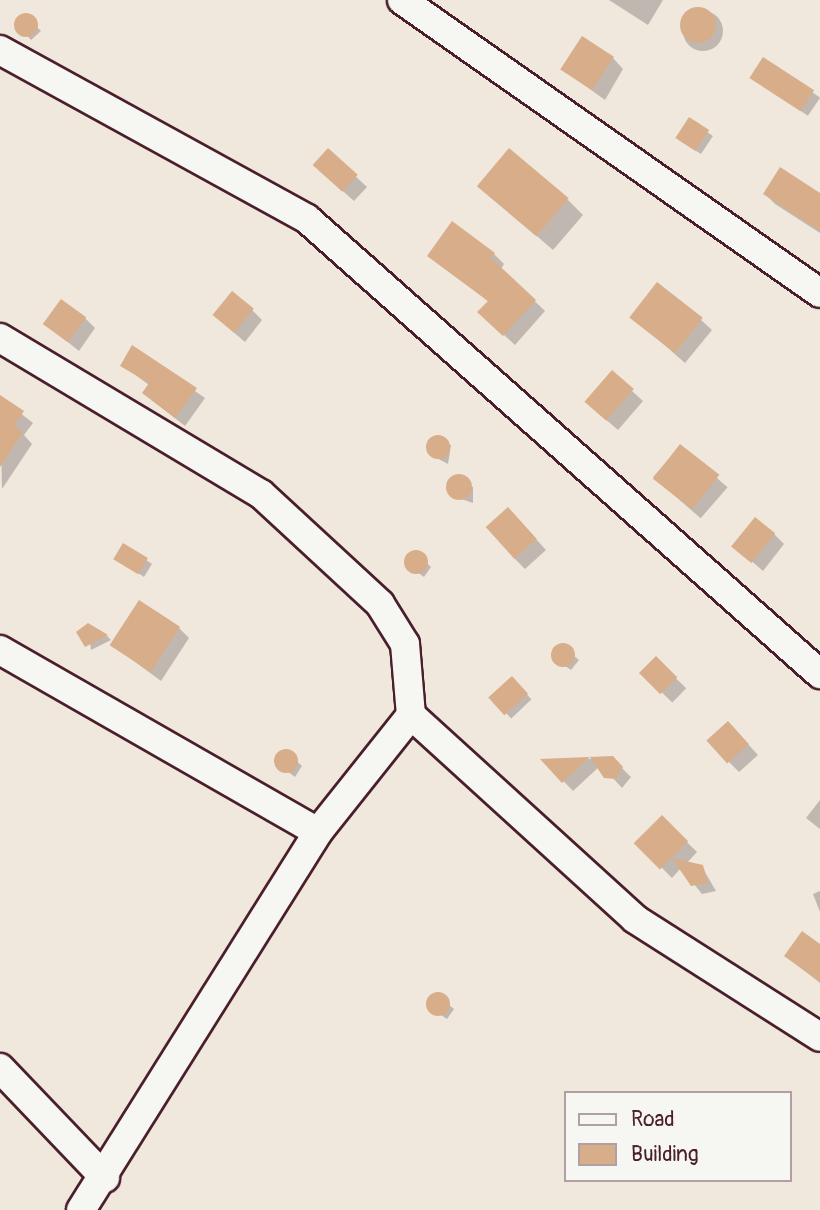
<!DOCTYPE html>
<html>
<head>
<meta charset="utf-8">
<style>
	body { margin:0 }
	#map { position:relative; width:820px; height:1210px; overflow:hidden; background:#f0e7dd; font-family:Pangolin,sans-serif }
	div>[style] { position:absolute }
	.shadow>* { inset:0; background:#0003; transform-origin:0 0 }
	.round { border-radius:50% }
	.building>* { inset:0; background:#d8ad89; transform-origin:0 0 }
	.roads { filter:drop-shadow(2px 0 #4a1f2b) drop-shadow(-2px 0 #4a1f2b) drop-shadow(0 2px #4a1f2b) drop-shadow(0 -2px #4a1f2b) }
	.minor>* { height:28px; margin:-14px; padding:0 14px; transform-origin:14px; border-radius:14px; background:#f6f6f2 }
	span { translate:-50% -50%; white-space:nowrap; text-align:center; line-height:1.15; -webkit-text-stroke:6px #f6f6f2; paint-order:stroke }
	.legend { position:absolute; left:564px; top:1091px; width:228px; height:91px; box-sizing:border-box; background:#f6f6f2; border:2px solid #b1a0a2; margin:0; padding:9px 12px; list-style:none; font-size:21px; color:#4a1f2b }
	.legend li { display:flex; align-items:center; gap:14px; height:35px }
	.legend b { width:35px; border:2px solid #b1a0a2 }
</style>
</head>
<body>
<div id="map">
	<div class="shadow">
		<i style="clip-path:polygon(609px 0,663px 0,648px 25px)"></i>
		<i class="round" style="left:683px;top:11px;width:40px;height:40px"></i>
		<i style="clip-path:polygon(25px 16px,41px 31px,31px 40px,17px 24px)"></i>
		<i style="clip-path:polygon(613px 58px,623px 69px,605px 100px,562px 69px)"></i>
		<i style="left:763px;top:59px;width:69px;height:22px;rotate:34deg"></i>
		<i style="clip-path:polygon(689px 120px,713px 136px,701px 154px,682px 142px)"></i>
		<i style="clip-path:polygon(328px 151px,367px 187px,354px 201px,325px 175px)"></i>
		<i style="clip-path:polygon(479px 186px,568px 200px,583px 215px,553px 250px)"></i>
		<i style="clip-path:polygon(765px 194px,820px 195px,820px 233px,775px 204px)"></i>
		<i style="clip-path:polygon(494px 254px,504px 264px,501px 269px,545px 311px,515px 345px,490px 322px,489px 302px,429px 255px)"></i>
		<i style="clip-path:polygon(252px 310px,262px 320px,245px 342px,225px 325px)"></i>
		<i style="clip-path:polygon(85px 318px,95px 328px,79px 351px,45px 324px)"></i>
		<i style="clip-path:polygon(701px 320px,712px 330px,685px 363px,643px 326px)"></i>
		<i style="clip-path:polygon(133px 348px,205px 398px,185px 426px,153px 401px,144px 392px,149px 385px,122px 365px)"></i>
		<i style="clip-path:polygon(612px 373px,643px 401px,618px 430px,597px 412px)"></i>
		<i style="clip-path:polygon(0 397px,33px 423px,24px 435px,32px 444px,2px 489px)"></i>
		<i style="clip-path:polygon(431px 439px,451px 445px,448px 464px,431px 455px)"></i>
		<i style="left:680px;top:446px;width:63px;height:41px;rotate:41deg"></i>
		<i style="clip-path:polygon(454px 475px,473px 487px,473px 503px,452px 496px)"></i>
		<i style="clip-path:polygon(518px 519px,546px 550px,525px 569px,515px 559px)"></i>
		<i style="clip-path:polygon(774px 534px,784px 544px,763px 571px,734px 546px)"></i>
		<i style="clip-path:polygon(124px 545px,152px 564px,144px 577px,118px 560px)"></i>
		<i style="clip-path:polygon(414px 552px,431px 567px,424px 577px,406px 564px)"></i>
		<i style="clip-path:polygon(88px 625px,107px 636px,111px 640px,91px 650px)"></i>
		<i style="clip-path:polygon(179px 628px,189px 638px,161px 681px,112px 645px)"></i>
		<i style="clip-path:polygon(561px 645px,579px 660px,571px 670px,552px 657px)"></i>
		<i style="left:656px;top:659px;width:42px;height:20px;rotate:44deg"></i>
		<i style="left:512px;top:679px;width:28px;height:28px;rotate:46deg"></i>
		<i style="clip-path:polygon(738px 733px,758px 755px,739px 772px,729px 762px)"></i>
		<i style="clip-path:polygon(285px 751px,302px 766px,295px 777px,276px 763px)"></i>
		<i style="clip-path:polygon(612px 758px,631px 777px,622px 788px,601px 765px,573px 791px,544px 761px)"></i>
		<i style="clip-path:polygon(820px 800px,820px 829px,806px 818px)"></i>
		<i style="clip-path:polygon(662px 818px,697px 852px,687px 863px,702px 867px,716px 891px,702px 894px,681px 868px,672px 878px,637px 843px)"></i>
		<i style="clip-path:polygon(820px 891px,820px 912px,813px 894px)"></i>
		<i style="clip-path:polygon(820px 947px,820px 983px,786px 956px)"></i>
		<i style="clip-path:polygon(436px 994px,454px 1009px,447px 1019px,428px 1006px)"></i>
	</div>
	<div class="building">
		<i class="round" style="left:680px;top:7px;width:36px;height:36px"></i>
		<i class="round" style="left:14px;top:13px;width:24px;height:24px"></i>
		<i style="left:582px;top:36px;width:38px;height:40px;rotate:33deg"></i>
		<i style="left:763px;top:57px;width:61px;height:25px;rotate:33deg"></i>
		<i style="left:689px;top:117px;width:24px;height:25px;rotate:33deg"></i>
		<i style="left:328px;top:148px;width:40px;height:23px;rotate:42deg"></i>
		<i style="left:509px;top:148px;width:78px;height:50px;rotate:40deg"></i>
		<i style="clip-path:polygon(780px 167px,820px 193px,820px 231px,763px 194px)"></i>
		<i style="clip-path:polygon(452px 221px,495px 253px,491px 258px,536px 300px,503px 336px,477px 312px,488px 301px,427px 256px)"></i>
		<i style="left:657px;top:282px;width:58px;height:45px;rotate:38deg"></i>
		<i style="left:232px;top:291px;width:28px;height:31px;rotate:39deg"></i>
		<i style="left:61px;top:299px;width:31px;height:31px;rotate:36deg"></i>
		<i style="clip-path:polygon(132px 345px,197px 388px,175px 418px,142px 393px,149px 383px,120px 366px)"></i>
		<i style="left:612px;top:370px;width:29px;height:42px;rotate:41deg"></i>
		<i style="clip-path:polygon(0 395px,24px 411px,14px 426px,23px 432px,0 467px)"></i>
		<i class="round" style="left:426px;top:435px;width:24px;height:24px"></i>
		<i style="left:680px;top:444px;width:50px;height:44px;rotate:38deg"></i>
		<i class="round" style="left:446px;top:474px;width:26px;height:26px"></i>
		<i style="left:508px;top:507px;width:43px;height:30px;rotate:48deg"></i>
		<i style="left:755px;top:517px;width:26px;height:38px;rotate:39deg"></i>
		<i style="left:123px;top:543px;width:29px;height:19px;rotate:31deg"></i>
		<i class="round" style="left:404px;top:550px;width:24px;height:24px"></i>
		<i style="left:139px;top:600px;width:49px;height:54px;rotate:33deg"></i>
		<i style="clip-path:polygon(88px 623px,108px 635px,85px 647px,76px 632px)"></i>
		<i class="round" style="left:551px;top:643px;width:24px;height:24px"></i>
		<i style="left:656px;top:656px;width:30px;height:24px;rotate:45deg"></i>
		<i style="left:512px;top:676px;width:24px;height:32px;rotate:48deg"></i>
		<i style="left:728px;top:721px;width:31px;height:29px;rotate:48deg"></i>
		<i class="round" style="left:274px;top:749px;width:24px;height:24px"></i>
		<i style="clip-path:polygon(613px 756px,623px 767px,616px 779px,604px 778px,590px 757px,562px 783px,540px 759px)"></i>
		<i style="left:662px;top:815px;width:37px;height:40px;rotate:45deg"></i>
		<i style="clip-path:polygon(672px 858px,703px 865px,708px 883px,691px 886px)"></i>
		<i style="clip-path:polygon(802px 931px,820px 944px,820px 982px,784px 956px)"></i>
		<i class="round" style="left:426px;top:992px;width:24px;height:24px"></i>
	</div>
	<div class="roads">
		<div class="minor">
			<i style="left:402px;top:0;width:510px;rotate:35.03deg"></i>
			<i style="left:0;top:50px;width:350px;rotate:28.8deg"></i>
			<i style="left:307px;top:219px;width:686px;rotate:41.57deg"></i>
			<i style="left:0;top:338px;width:304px;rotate:30.9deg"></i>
			<i style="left:261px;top:494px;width:162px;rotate:42.7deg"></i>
			<i style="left:380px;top:604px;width:47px;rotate:58deg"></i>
			<i style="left:405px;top:644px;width:71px;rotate:85.2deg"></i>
			<i style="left:0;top:650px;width:366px;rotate:29.8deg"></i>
			<i style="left:0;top:1068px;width:152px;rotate:46.3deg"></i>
			<i style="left:81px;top:1210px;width:446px;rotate:-57.9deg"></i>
			<i style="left:318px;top:832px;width:149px;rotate:-51.5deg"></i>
			<i style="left:411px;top:715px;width:303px;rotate:42.3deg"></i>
			<i style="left:635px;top:919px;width:219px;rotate:32.5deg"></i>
		</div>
	</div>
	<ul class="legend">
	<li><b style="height:9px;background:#f6f6f2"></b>Road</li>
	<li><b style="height:19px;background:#d8ad89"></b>Building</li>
	</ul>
</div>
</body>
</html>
